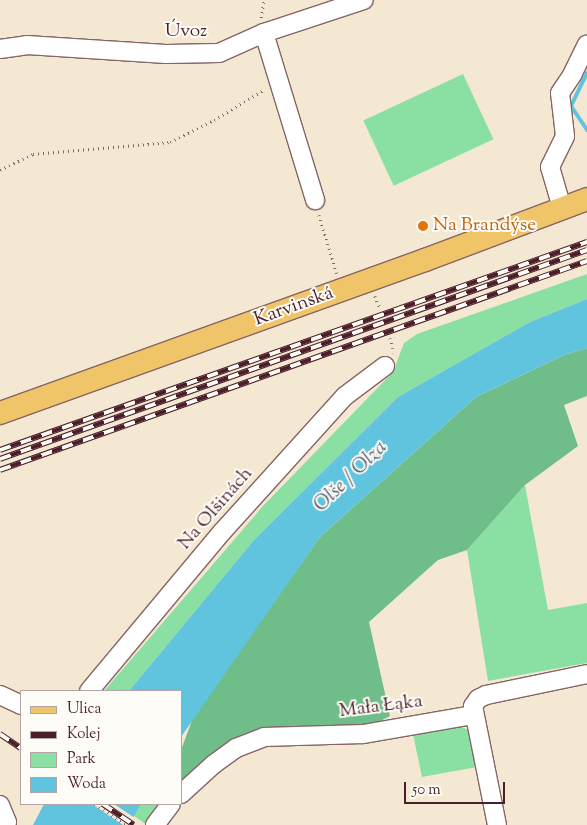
<!DOCTYPE html>
<html>
<head>
<meta charset="utf-8">
<style>
	body { margin:0 }
	#map { position:relative; width:587px; height:825px; overflow:hidden; background:#f5e8d2; font-family:"Sorts Mill Goudy",serif }
	div>[style] { position:absolute }
	.green>* { inset:0; background:#8ae0a3; transform-origin:0 0 }
	.forest>* { inset:0; background:#6fbe89 }
	.water>* { inset:0; background:#61c4df }
	.pier>* { inset:0; background:#f5e8d2 }
	.stream>* { height:4px; margin:-2px; padding:0 2px; transform-origin:2px; border-radius:2px; background:#61c4df }
	.path>* { height:2.5px; margin-top:-1.25px; transform-origin:0; background:repeating-linear-gradient(90deg,#866565 0 1px,transparent 0 5px) }
	.roads { filter:drop-shadow(1px 0 #866565) drop-shadow(-1px 0 #866565) drop-shadow(0 1px #866565) drop-shadow(0 -1px #866565) }
	.minor>* { height:18px; margin:-9px; padding:0 9px; transform-origin:9px; border-radius:9px; background:#fff }
	.major>* { height:22px; margin:-11px; padding:0 11px; transform-origin:11px; border-radius:11px; background:#f0c469 }
	.rail>* { height:5.5px; margin-top:-2.75px; transform-origin:0; background:repeating-linear-gradient(90deg,#fdfcf7 0 11px,#4a1f2b 0 22px); box-sizing:border-box; border-block:1px solid #4a1f2b }
	.dots>* { width:14px; height:14px; translate:-50% -50%; box-sizing:border-box; border:2px solid #fdfcf7; border-radius:50% }
	span { translate:-50% -50%; white-space:nowrap; text-align:center; line-height:1.15; -webkit-text-stroke:4px #fdfcf7; paint-order:stroke }
	.street-label { font-size:19px; color:#4a1f2b }
	.food-label { font-size:19px; color:#c56008 }
	.left { translate:0 -50%; text-align:left }
	.water-label { font-size:20px; color:#52596a; font-style:italic }
	.legend { position:absolute; left:20px; top:690px; width:162px; height:115px; box-sizing:border-box; background:#fdfcf7; border:1px solid #b5a4a5; margin:0; padding:6px 9px; list-style:none; font-size:15px; color:#4a1f2b }
	.legend li { display:flex; align-items:center; gap:10px; height:25px }
	.legend b { width:25px; border:1px solid #b5a4a5 }
	.scale { position:absolute; left:404px; top:782px; width:101px; height:22px; box-sizing:border-box; border:2px solid #4a1f2b; border-top:0; padding-left:6px; font-size:15px; line-height:18px; white-space:nowrap; color:#4a1f2b; -webkit-text-stroke:4px #fdfcf7; paint-order:stroke }
</style>
</head>
<body>
<div id="map">
	<div class="green">
		<i style="left:463px;top:74px;width:72px;height:110px;rotate:65deg"></i>
		<i style="clip-path:polygon(587px 274px,587px 299px,530px 322px,398px 397px,254px 540px,129px 691px,104px 691px,263px 506px,393px 372px,404px 343px,417px 334px)"></i>
		<i style="clip-path:polygon(525px 485px,548px 610px,587px 603px,587px 663px,488px 681px,467px 550px)"></i>
		<i style="clip-path:polygon(457px 724px,468px 730px,477px 767px,422px 777px,413px 734px)"></i>
		<i style="clip-path:polygon(141px 804px,166px 804px,147px 825px,134px 816px)"></i>
	</div>
	<div class="forest">
		<i style="clip-path:polygon(587px 348px,587px 396px,564px 405px,578px 446px,525px 485px,467px 550px,438px 560px,369px 622px,390px 716px,365px 729px,266px 734px,181px 789px,181px 750px,194px 715px,320px 537px,476px 397px,564px 355px)"></i>
	</div>
	<div class="water">
		<i style="clip-path:polygon(587px 299px,587px 348px,564px 355px,476px 397px,320px 537px,181px 737px,181px 691px,129px 691px,254px 540px,398px 397px,530px 322px)"></i>
		<i style="clip-path:polygon(44px 804px,141px 804px,129px 825px,33px 825px)"></i>
	</div>
	<div class="pier">
		<i style="clip-path:polygon(92px 804px,114px 804px,135px 818px,132px 825px,123px 825px)"></i>
	</div>
	<div class="stream">
		<i style="left:587px;top:73px;width:37px;rotate:116deg"></i>
		<i style="left:571px;top:106px;width:29px;rotate:56deg"></i>
	</div>
	<div class="path">
		<i style="left:261px;top:18px;width:18px;rotate:-81deg"></i>
		<i style="left:0;top:170px;width:37px;rotate:-26deg"></i>
		<i style="left:33px;top:154px;width:138px;rotate:-5deg"></i>
		<i style="left:170px;top:142px;width:49px;rotate:-26.6deg"></i>
		<i style="left:214px;top:120px;width:60px;rotate:-31.3deg"></i>
		<i style="left:319px;top:215px;width:62px;rotate:73deg"></i>
		<i style="left:375px;top:296px;width:13px;rotate:67deg"></i>
		<i style="left:390px;top:338px;width:10px;rotate:73deg"></i>
		<i style="left:393px;top:348px;width:5px;rotate:101deg"></i>
		<i style="left:95px;top:804px;width:37px;rotate:34deg"></i>
	</div>
	<div class="roads">
		<div class="minor">
			<i style="left:264px;top:33px;width:175px;rotate:73deg"></i>
			<i style="left:0;top:49px;width:27px;rotate:-8deg"></i>
			<i style="left:27px;top:45px;width:139px;rotate:3.7deg"></i>
			<i style="left:166px;top:54px;width:53px;rotate:-1.1deg"></i>
			<i style="left:219px;top:53px;width:49px;rotate:-24deg"></i>
			<i style="left:264px;top:33px;width:105px;rotate:-18.3deg"></i>
			<i style="left:562px;top:208px;width:43px;rotate:-106.3deg"></i>
			<i style="left:550px;top:167px;width:34px;rotate:-64deg"></i>
			<i style="left:565px;top:136px;width:43px;rotate:-96.6deg"></i>
			<i style="left:560px;top:93px;width:22px;rotate:-56deg"></i>
			<i style="left:572px;top:75px;width:34px;rotate:-64deg"></i>
			<i style="left:89px;top:691px;width:207px;rotate:-50.1deg"></i>
			<i style="left:222px;top:532px;width:183px;rotate:-47.9deg"></i>
			<i style="left:345px;top:396px;width:50px;rotate:-36.9deg"></i>
			<i style="left:0;top:695px;width:23px;rotate:25deg"></i>
			<i style="left:181px;top:794px;width:45px;rotate:-42.3deg"></i>
			<i style="left:214px;top:764px;width:27px;rotate:-36deg"></i>
			<i style="left:236px;top:748px;width:30px;rotate:-21deg"></i>
			<i style="left:264px;top:737px;width:99px;rotate:-1.7deg"></i>
			<i style="left:363px;top:734px;width:112px;rotate:-9.8deg"></i>
			<i style="left:0;top:805px;width:18px;rotate:68deg"></i>
			<i style="left:7px;top:822px;width:4px;rotate:124deg"></i>
			<i style="left:155px;top:825px;width:26px;rotate:-53deg"></i>
			<i style="left:497px;top:825px;width:121px;rotate:-101.4deg"></i>
			<i style="left:473px;top:706px;width:9px;rotate:-54deg"></i>
			<i style="left:478px;top:699px;width:9px;rotate:-27deg"></i>
			<i style="left:486px;top:695px;width:103px;rotate:-11.7deg"></i>
		</div>
		<div class="major">
			<i style="left:0;top:413px;width:452px;rotate:-19.8deg"></i>
			<i style="left:425px;top:260px;width:173px;rotate:-20.6deg"></i>
		</div>
	</div>
	<div class="rail">
		<i style="left:0;top:450px;width:623px;rotate:-19.51deg"></i>
		<i style="left:0;top:459px;width:623px;rotate:-19.6deg"></i>
		<i style="left:0;top:470px;width:623px;rotate:-19.6deg"></i>
		<i style="left:0;top:734px;width:25px;rotate:34deg"></i>
		<i style="left:103px;top:804px;width:37px;rotate:34deg"></i>
	</div>
	<div class="dots">
		<i style="left:423px;top:226px;background:#e8710a"></i>
	</div>
	<div class="street-label">
		<span style="left:186px;top:32px">Úvoz</span>
		<span style="left:294px;top:307px;rotate:-20deg">Karvinská</span>
		<span style="left:216px;top:509px;rotate:-49deg">Na Olšinách</span>
		<span style="left:381px;top:707px;rotate:-7deg">Mała Łąka</span>
	</div>
	<div class="food-label">
		<span class="left" style="left:433px;top:226px">Na Brandýse</span>
	</div>
	<div class="water-label">
		<span style="left:351px;top:477px;rotate:-44deg">Olše / Olza</span>
	</div>
	<ul class="legend">
	<li><b style="height:6px;background:#f0c469"></b>Ulica</li>
	<li><b style="height:6px;background:#4a1f2b"></b>Kolej</li>
	<li><b style="height:14px;background:#8ae0a3"></b>Park</li>
	<li><b style="height:14px;background:#61c4df"></b>Woda</li>
	</ul>
	<div class="scale">50 m</div>
</div>
</body>
</html>
